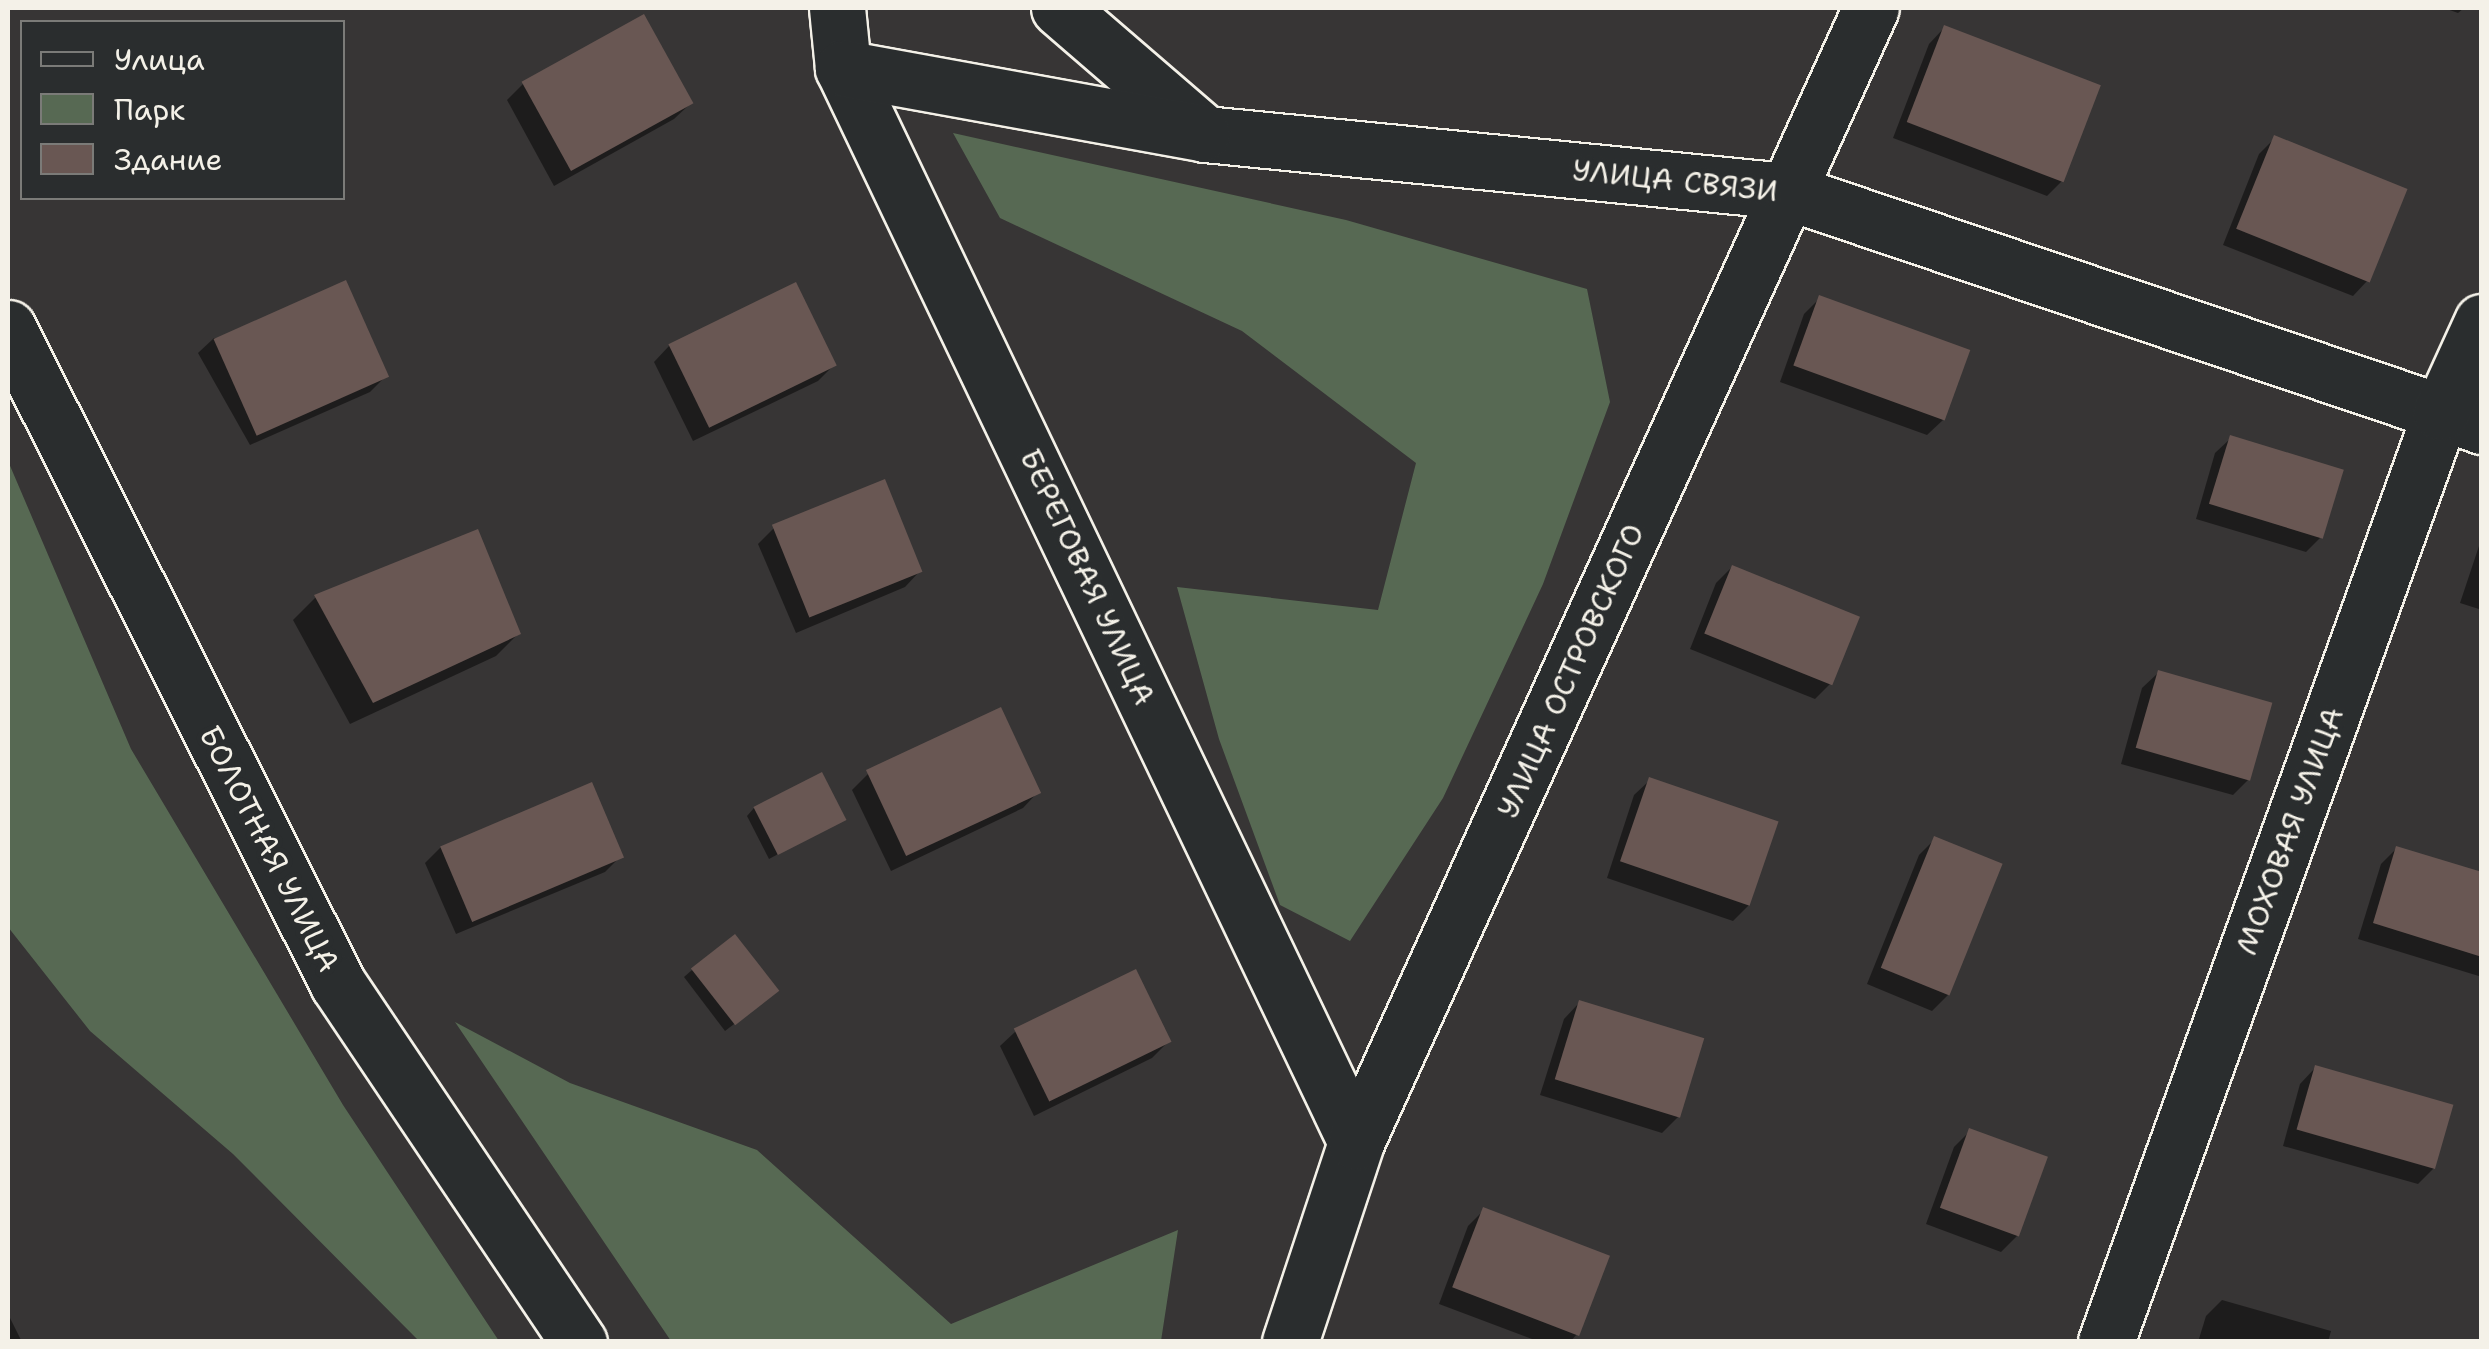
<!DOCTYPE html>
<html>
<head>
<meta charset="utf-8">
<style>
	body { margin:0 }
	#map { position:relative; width:2489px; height:1349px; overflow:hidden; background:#373535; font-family:"Shantell Sans",sans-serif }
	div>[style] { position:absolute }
	.green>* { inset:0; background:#576953 }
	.shadow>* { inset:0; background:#0007 }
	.building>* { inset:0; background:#695753; transform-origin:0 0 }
	.roads { filter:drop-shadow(2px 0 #f4f1e8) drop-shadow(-2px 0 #f4f1e8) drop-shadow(0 2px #f4f1e8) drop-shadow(0 -2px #f4f1e8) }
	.minor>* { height:55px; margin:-27.5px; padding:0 27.5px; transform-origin:27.5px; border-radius:27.5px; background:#2a2d2e }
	span { translate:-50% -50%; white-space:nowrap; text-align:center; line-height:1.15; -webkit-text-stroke:10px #2a2d2e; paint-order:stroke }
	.street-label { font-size:30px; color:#f4f1e8 }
	.frame { position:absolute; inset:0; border:10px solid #f4f1e8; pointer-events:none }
	.legend { position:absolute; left:20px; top:20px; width:325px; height:180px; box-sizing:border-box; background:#2a2d2e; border:2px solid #7b7b78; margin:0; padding:12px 18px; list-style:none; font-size:30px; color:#f4f1e8 }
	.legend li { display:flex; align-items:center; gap:20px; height:50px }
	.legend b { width:50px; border:2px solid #7b7b78 }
</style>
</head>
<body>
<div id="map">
	<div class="green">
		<i style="clip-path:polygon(953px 133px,1346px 220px,1587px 289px,1610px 402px,1543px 584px,1443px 798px,1350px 941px,1280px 905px,1219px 739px,1177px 587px,1378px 610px,1416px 463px,1242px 331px,1000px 218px)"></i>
		<i style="clip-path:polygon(8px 461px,131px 749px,343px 1105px,499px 1341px,419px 1341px,233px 1154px,90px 1031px,8px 927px)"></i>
		<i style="clip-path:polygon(455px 1022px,570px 1083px,757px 1150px,951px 1324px,1178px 1230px,1161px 1341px,671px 1341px)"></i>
	</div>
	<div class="shadow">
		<i style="clip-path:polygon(2444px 8px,2464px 8px,2458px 13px)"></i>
		<i style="clip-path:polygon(1944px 28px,2063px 180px,2047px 196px,1893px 138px,1929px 44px)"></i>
		<i style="clip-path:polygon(523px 84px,690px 104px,674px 119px,554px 186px,507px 100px)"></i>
		<i style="clip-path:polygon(2275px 138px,2368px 280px,2353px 296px,2223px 245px,2259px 154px)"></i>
		<i style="clip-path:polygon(1820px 298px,1943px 420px,1927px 435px,1780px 382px,1804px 314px)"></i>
		<i style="clip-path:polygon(214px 338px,386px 376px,370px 392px,250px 445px,198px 353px)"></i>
		<i style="clip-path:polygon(669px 346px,834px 365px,818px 381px,693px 441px,654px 362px)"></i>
		<i style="clip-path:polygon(2231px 438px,2322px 536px,2306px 552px,2196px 519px,2215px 453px)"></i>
		<i style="clip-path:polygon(774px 528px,920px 571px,905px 587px,796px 633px,758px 544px)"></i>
		<i style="clip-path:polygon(2482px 537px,2482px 610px,2460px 603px)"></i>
		<i style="clip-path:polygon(1732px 567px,1830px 684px,1815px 699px,1690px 649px,1716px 583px)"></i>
		<i style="clip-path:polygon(316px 597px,518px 634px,496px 656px,350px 724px,293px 620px)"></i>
		<i style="clip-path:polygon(2158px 673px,2249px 779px,2233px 795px,2121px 764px,2142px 688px)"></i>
		<i style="clip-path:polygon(868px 774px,1038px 792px,1023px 808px,891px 871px,852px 790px)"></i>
		<i style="clip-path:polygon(1650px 780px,1749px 905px,1733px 921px,1607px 878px,1634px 795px)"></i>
		<i style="clip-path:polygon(754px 808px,843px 819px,769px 859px,747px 816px)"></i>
		<i style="clip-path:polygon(1935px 839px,1948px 995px,1932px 1011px,1867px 984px,1919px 855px)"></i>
		<i style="clip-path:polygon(441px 847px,621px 856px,605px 872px,456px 934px,425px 863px)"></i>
		<i style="clip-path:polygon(2397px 848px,2482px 874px,2482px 977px,2358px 939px,2381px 864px)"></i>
		<i style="clip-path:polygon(692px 970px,768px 998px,725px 1031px,684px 977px)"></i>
		<i style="clip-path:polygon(1579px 1003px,1678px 1117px,1662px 1133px,1540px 1095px,1564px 1019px)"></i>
		<i style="clip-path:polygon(1016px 1031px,1168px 1042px,1152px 1058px,1034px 1116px,1000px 1046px)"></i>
		<i style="clip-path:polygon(2315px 1068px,2434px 1168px,2418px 1184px,2283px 1146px,2300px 1084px)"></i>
		<i style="clip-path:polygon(1970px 1131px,2017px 1236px,2001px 1252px,1926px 1224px,1954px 1147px)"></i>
		<i style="clip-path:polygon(1484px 1210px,1577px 1334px,1570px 1342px,1540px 1342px,1439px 1304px,1468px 1226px)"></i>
		<i style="clip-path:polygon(2222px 1300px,2331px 1331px,2328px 1342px,2198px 1342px,2206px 1316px)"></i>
		<i style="clip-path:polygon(8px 1314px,22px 1342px,8px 1342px)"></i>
	</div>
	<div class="building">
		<i style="left:644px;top:14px;width:102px;height:140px;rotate:61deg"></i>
		<i style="left:1944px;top:25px;width:168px;height:104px;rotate:21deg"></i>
		<i style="left:2274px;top:135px;width:144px;height:101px;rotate:22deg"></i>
		<i style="left:346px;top:280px;width:106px;height:145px;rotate:66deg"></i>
		<i style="left:796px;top:282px;width:93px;height:142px;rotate:64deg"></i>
		<i style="left:1819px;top:295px;width:161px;height:75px;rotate:20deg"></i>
		<i style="left:2230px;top:435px;width:119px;height:72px;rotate:17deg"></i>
		<i style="left:885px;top:479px;width:100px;height:122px;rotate:68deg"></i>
		<i style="clip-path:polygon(478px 529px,521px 634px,373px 703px,314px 595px)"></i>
		<i style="left:1732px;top:565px;width:138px;height:74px;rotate:22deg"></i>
		<i style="left:2158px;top:670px;width:119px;height:81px;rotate:16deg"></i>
		<i style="left:1001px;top:707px;width:95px;height:149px;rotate:65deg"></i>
		<i style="left:822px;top:772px;width:54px;height:77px;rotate:63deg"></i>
		<i style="left:1649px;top:777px;width:137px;height:89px;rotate:19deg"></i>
		<i style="left:592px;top:782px;width:82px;height:165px;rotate:67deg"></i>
		<i style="left:1934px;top:836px;width:74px;height:142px;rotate:22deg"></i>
		<i style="clip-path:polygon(2396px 846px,2482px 872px,2482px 957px,2373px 923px)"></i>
		<i style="left:735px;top:934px;width:72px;height:56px;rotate:52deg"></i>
		<i style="left:1136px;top:969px;width:81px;height:136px;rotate:64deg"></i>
		<i style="left:1579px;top:1000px;width:131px;height:83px;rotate:17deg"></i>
		<i style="left:2315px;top:1065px;width:144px;height:67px;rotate:16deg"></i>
		<i style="left:1969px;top:1128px;width:84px;height:85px;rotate:20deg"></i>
		<i style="left:1483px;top:1207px;width:136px;height:86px;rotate:21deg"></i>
	</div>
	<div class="roads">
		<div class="minor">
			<i style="left:837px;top:8px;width:60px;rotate:84.3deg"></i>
			<i style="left:843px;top:68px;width:1190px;rotate:64.47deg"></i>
			<i style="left:1059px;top:8px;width:193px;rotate:40.8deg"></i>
			<i style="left:1205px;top:134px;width:584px;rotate:5.6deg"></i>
			<i style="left:1786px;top:191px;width:735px;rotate:18.66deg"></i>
			<i style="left:843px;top:68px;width:365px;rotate:10.3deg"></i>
			<i style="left:8px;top:328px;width:734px;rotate:63.3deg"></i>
			<i style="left:338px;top:984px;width:432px;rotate:56.1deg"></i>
			<i style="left:1290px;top:1342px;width:211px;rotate:-71.7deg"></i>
			<i style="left:1356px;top:1142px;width:1245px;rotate:-65.58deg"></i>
			<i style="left:2106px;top:1342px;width:988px;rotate:-70.19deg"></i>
			<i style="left:2441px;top:412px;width:99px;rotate:-65.5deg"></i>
		</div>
	</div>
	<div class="street-label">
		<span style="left:1675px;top:181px;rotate:6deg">УЛИЦА СВЯЗИ</span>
		<span style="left:1087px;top:577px;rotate:65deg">БЕРЕГОВАЯ УЛИЦА</span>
		<span style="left:1571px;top:671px;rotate:-66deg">УЛИЦА ОСТРОВСКОГО</span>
		<span style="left:2290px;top:831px;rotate:-70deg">МОХОВАЯ УЛИЦА</span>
		<span style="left:269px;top:849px;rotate:63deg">БОЛОТНАЯ УЛИЦА</span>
	</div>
	<div class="frame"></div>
	<ul class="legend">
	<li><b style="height:12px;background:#2a2d2e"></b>Улица</li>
	<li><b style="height:28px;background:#576953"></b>Парк</li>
	<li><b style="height:28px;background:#695753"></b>Здание</li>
	</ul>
</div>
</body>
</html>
